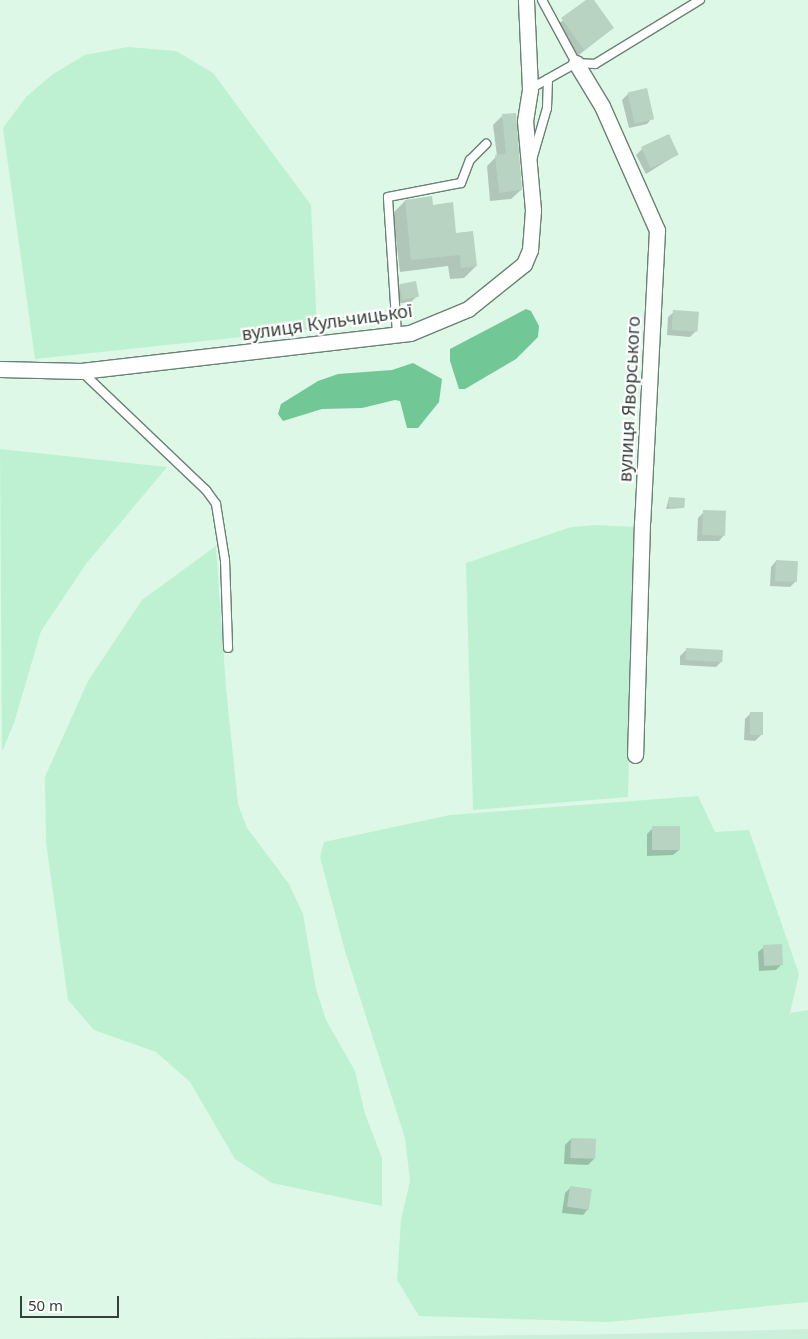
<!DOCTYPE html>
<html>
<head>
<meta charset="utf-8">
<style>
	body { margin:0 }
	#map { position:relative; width:808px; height:1339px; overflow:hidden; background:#ddf8e7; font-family:"Noto Sans",sans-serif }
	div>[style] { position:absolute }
	.built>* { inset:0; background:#ccefd9 }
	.green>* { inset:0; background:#bef1d2 }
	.water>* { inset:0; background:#71c796 }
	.shadow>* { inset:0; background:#0003 }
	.building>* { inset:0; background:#b8d3c2; transform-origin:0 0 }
	.roads { filter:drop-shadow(1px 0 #6a8273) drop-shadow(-1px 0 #6a8273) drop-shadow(0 1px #6a8273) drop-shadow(0 -1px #6a8273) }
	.service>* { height:8px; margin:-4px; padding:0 4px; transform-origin:4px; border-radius:4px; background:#fff }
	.minor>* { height:15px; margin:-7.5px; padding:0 7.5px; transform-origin:7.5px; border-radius:7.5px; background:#fff }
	span { translate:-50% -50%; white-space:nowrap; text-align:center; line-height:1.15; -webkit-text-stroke:4.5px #fff; paint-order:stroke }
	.street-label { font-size:18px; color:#354039 }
	.scale { position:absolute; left:20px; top:1296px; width:99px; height:22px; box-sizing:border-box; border:2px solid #354039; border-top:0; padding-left:6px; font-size:15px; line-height:18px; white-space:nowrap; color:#354039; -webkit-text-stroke:4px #fff; paint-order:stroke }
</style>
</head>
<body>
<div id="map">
	<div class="built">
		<i style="clip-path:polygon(808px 1329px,808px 1339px,198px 1339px,621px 1334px)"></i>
	</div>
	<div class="green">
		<i style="clip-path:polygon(128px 47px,176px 51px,213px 73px,311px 205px,317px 329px,35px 359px,3px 128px,26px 97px,53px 74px,85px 55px)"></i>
		<i style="clip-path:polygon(0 449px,167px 467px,86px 564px,41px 631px,14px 723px,2px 752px)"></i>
		<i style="clip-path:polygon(598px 525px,634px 527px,628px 797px,473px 810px,466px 563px,571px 527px)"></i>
		<i style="clip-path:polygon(216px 546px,226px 688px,238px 804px,247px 828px,289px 884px,303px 914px,316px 989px,326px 1020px,355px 1071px,365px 1114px,382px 1158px,382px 1206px,272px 1183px,235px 1159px,190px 1082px,156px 1052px,94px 1030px,68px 1000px,46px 842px,45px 777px,88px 681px,142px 600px)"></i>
		<i style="clip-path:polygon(698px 796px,715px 832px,749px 830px,799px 974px,790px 1013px,808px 1010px,808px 1302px,609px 1322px,419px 1316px,397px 1280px,401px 1220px,410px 1181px,405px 1138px,345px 951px,320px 857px,324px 842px,450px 815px)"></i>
	</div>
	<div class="water">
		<i style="clip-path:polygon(526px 309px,531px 311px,539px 326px,538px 337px,516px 359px,465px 389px,459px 389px,450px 361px,450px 349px)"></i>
		<i style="clip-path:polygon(413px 363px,442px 379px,439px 402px,418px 428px,407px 428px,400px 401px,395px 400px,362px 408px,322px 409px,283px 421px,278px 414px,281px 404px,318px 381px,338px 374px,392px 370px)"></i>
	</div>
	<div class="shadow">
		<i style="clip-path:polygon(589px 0,593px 0,613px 28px,575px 58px,553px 28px)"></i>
		<i style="clip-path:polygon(628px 94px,652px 118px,647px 124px,629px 128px,622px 100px)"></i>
		<i style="clip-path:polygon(502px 116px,521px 190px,511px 199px,490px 201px,487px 166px,497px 156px,493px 125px)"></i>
		<i style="clip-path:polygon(642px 149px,678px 154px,646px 174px,636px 155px)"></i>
		<i style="clip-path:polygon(405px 201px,432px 206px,455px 234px,476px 266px,464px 278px,450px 279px,448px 266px,400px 272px,393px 213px)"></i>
		<i style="clip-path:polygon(400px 285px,417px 296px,411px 302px,395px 304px,394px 290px)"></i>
		<i style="clip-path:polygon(674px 312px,696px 331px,690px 337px,667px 335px,668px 317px)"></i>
		<i style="clip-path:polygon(669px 498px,684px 508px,666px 509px)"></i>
		<i style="clip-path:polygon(704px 512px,724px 535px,719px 541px,697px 541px,698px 518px)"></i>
		<i style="clip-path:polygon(776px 561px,796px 581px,790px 587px,770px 586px,771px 567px)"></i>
		<i style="clip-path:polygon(686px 650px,722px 661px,716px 667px,680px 665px,680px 656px)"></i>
		<i style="clip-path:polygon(751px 713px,761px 735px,755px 741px,744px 740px,745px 719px)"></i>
		<i style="clip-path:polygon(653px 828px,679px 850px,673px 855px,647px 856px,647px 834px)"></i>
		<i style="clip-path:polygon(764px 947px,782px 964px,776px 970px,759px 971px,758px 952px)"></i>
		<i style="clip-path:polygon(571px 1139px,594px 1159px,588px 1165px,564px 1164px,565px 1145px)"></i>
		<i style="clip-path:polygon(570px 1188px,588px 1209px,583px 1215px,562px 1213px,565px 1193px)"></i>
	</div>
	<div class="building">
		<i style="clip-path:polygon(586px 0,594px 0,614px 28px,584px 50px,561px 18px)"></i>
		<i style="left:647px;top:88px;width:32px;height:20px;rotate:77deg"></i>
		<i style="clip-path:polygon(516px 113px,522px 190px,499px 193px,495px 155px,506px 154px,502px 114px)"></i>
		<i style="left:669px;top:134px;width:23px;height:31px;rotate:65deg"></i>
		<i style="clip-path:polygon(432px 196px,433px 205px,453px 202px,456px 233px,473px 231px,477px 266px,461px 268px,460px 255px,411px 260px,405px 200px)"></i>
		<i style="left:416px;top:281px;width:16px;height:17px;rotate:79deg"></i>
		<i style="left:673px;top:310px;width:26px;height:20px;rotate:4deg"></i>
		<i style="left:669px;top:497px;width:16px;height:10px;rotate:4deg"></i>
		<i style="left:703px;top:510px;width:23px;height:25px;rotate:2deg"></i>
		<i style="left:776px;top:560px;width:22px;height:21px;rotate:3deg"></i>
		<i style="left:686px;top:648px;width:37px;height:12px;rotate:3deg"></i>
		<i style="left:750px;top:712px;width:13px;height:23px"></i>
		<i style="left:680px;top:826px;width:24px;height:28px;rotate:90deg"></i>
		<i style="left:782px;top:944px;width:21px;height:19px;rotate:87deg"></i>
		<i style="left:571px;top:1138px;width:25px;height:20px;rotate:2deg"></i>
		<i style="left:570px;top:1186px;width:22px;height:21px;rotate:8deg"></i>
	</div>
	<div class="roads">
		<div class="service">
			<i style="left:542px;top:0;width:72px;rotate:61.6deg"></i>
			<i style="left:576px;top:63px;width:19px;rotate:3deg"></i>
			<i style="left:595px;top:64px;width:123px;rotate:-31.4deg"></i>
			<i style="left:530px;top:89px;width:53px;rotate:-29.5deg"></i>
			<i style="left:532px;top:160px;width:54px;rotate:-73.9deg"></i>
			<i style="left:547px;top:108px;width:29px;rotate:-88deg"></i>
			<i style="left:397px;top:334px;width:137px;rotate:-93.8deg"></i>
			<i style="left:388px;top:197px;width:74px;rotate:-10.9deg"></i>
			<i style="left:461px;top:183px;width:25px;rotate:-69deg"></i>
			<i style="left:470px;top:160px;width:23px;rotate:-45deg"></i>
			<i style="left:81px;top:371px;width:173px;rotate:43.6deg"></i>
			<i style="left:206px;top:490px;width:17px;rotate:54deg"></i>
			<i style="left:216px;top:504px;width:57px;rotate:80.9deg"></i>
			<i style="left:225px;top:560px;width:88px;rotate:88deg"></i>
		</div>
		<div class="minor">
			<i style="left:576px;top:63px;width:50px;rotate:58.8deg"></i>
			<i style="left:602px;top:106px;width:136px;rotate:66.1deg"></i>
			<i style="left:657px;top:230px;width:292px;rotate:92.9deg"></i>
			<i style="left:642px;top:522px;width:233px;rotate:91.7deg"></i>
			<i style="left:0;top:369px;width:81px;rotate:1.4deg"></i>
			<i style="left:81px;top:371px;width:331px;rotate:-6.6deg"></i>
			<i style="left:410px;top:333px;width:63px;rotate:-22.5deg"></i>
			<i style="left:468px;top:309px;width:72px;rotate:-38.8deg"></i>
			<i style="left:524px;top:264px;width:15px;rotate:-67deg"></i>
			<i style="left:530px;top:250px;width:40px;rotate:-85.7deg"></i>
			<i style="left:533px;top:210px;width:89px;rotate:-95.1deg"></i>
			<i style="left:525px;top:121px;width:32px;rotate:-81deg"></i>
			<i style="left:530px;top:89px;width:89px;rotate:-92.6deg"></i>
		</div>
	</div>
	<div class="street-label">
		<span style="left:327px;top:322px;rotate:-8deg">вулиця Кульчицької</span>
		<span style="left:629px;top:399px;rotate:-87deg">вулиця Яворського</span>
	</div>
	<div class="scale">50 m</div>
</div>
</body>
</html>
